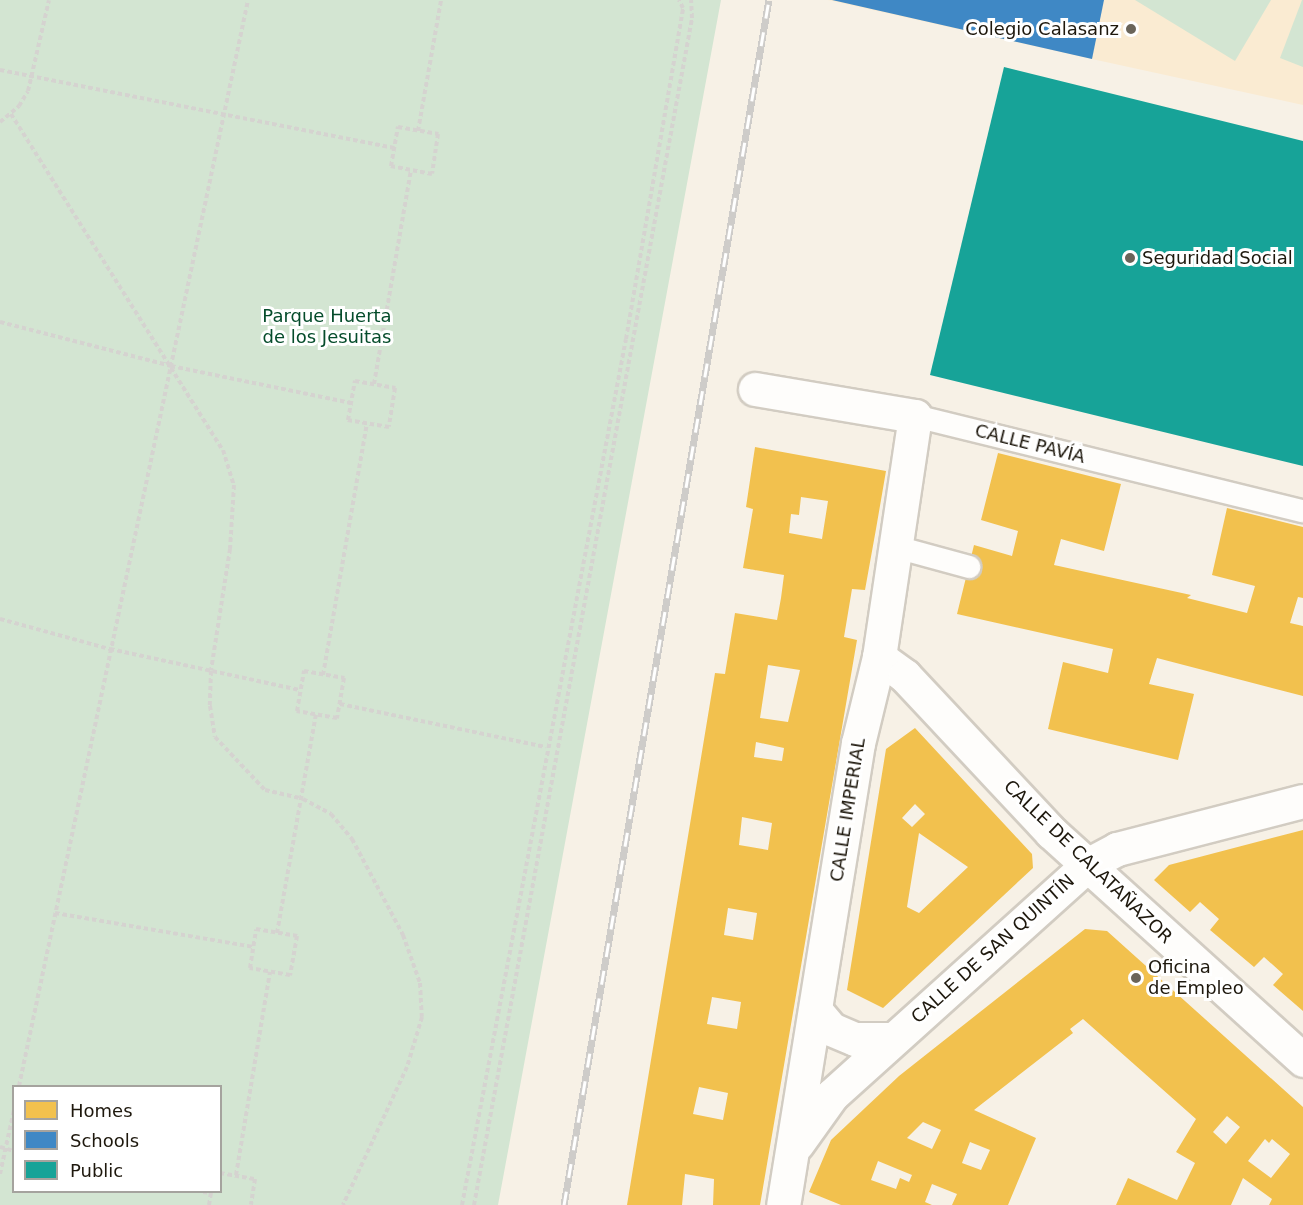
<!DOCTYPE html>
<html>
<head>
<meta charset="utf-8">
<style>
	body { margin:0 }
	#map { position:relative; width:1303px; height:1205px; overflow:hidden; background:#f7f1e6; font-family:"DejaVu Sans",sans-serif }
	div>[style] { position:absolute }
	.built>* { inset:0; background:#faebd2 }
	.green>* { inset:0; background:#d3e5d2 }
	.homes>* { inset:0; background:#f2c14e }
	.schools>* { inset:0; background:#3f88c5 }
	.public>* { inset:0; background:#17a398 }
	.path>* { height:4px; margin-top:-2px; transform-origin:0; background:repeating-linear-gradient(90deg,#d5d3d0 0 4.5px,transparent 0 7.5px) }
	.roads { filter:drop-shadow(2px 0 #d2ccc2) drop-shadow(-2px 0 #d2ccc2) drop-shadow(0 2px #d2ccc2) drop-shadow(0 -2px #d2ccc2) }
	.lane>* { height:22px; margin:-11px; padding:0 11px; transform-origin:11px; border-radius:11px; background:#fefdfb }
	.street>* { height:33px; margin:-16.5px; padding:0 16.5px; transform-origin:16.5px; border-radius:16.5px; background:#fefdfb }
	.rail>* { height:7px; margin-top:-3.5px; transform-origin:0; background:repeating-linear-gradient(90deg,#fff 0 14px,#ceccc9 0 28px); box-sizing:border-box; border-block:2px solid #ceccc9 }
	.dots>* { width:16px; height:16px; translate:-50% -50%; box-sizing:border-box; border:3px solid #fff; border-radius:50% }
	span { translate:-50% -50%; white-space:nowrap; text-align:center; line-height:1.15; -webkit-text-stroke:6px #fff; paint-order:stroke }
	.poi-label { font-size:18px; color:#1e180d }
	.right { translate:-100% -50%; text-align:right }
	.left { translate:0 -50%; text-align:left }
	.park-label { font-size:18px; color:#054c2b }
	.street-label { font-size:18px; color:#1e180d }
	.legend { position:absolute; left:12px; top:1085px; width:210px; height:108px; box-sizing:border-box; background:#fff; border:2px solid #a5a39e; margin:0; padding:8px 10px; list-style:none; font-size:18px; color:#1e180d }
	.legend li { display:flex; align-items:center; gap:12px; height:30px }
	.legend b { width:30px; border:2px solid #a5a39e }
</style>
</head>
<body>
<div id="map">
	<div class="built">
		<i style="clip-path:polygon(828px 0,1303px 0,1303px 105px,1092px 59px)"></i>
	</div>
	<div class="green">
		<i style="clip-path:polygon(evenodd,0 0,721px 0,498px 1205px,0 1205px,0 0,14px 1086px,220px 1086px,220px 1192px,14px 1192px,14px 1086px)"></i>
		<i style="clip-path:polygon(1135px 0,1271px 0,1235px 61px)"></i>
		<i style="clip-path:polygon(1302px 0,1303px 0,1303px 67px,1280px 58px)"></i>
	</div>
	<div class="homes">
		<i style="clip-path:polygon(evenodd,755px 447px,886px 471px,876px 529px,865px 590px,852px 589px,844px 637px,857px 640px,760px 1205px,713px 1205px,714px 1179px,685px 1174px,682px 1205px,627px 1205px,715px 673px,725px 674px,735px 613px,777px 620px,781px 598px,784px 575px,743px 568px,753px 509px,746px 507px,755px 447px,801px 497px,828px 501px,822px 539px,789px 533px,791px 514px,799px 515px,801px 497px,755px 447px,768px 665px,800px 670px,788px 722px,760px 718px,768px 665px,755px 447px,756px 742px,784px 748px,782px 761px,754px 757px,756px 742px,755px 447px,742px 817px,772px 823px,768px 850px,739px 845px,742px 817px,755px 447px,728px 908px,757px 913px,753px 940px,724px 935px,728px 908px,755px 447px,712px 997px,741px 1002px,737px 1029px,707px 1024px,712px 997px,755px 447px,699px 1087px,728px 1093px,723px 1120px,693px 1114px,699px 1087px)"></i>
		<i style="clip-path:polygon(998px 453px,1121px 484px,1104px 551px,1061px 539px,1054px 565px,1191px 595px,1187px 598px,1247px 613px,1255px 586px,1212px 575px,1227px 508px,1303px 527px,1303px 598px,1298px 597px,1290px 623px,1303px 626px,1303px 696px,1157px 658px,1149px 684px,1194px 694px,1178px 760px,1048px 729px,1063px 662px,1108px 673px,1113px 649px,957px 614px,974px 545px,1012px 556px,1018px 531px,981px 520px)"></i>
		<i style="clip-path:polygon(evenodd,915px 728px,1032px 854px,1033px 868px,883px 1008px,847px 990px,886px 749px,915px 728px,915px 804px,925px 814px,912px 827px,902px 818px,915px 804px,915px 728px,919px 833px,968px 867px,919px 913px,907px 907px,919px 833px)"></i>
		<i style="clip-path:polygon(1303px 830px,1303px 1011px,1273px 985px,1283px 974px,1264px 957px,1254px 967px,1210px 930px,1219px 919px,1200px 902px,1190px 912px,1154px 880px,1169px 865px)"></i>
		<i style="clip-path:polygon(evenodd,1085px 929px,1107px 931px,1303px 1107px,1303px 1205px,1269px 1205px,1272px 1199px,1243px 1178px,1231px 1205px,1116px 1205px,1128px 1178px,1177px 1200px,1195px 1163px,1176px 1152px,1196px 1119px,1083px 1019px,1070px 1029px,1073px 1033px,974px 1110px,1036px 1138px,1008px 1205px,952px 1205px,957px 1194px,932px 1184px,925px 1202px,932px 1205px,841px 1205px,809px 1192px,831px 1140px,899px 1076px,1085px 929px,1227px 1116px,1240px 1127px,1226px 1144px,1213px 1132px,1227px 1116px,1085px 929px,923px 1122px,941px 1130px,932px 1149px,907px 1138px,923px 1122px,1085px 929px,1265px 1139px,1269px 1143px,1272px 1139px,1290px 1154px,1271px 1178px,1248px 1161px,1265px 1139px,1085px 929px,970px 1142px,990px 1150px,981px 1170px,962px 1163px,970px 1142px,1085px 929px,878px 1161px,912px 1175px,909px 1182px,900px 1178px,896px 1189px,871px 1180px,878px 1161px)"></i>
	</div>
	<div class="schools">
		<i style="clip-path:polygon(832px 0,1104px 0,1092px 59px)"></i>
	</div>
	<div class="public">
		<i style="clip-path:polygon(1004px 67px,1303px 141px,1303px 466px,930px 375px)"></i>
	</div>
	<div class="path">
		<i style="left:0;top:70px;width:402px;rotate:11.2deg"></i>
		<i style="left:11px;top:114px;width:397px;rotate:57.8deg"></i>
		<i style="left:223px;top:450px;width:37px;rotate:73deg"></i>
		<i style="left:234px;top:485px;width:64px;rotate:93.6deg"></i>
		<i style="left:230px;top:549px;width:123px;rotate:98.9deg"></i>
		<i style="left:211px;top:671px;width:35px;rotate:92deg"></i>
		<i style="left:210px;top:706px;width:31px;rotate:81deg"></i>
		<i style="left:215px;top:737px;width:73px;rotate:46.7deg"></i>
		<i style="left:265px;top:790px;width:39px;rotate:13deg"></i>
		<i style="left:303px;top:799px;width:32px;rotate:28deg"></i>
		<i style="left:331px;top:814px;width:33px;rotate:50deg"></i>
		<i style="left:352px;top:839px;width:109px;rotate:62deg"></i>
		<i style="left:403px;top:935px;width:51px;rotate:70.5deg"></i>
		<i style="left:420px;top:983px;width:34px;rotate:87deg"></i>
		<i style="left:422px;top:1017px;width:52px;rotate:106.7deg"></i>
		<i style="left:407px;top:1067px;width:152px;rotate:114.9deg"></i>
		<i style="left:0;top:122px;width:25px;rotate:-40deg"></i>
		<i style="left:19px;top:106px;width:17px;rotate:-59deg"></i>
		<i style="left:28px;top:91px;width:93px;rotate:-77deg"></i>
		<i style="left:398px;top:127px;width:41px;rotate:9.9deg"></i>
		<i style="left:438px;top:134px;width:40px;rotate:98.5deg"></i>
		<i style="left:432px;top:174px;width:42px;rotate:-169deg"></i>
		<i style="left:391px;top:166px;width:40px;rotate:-80deg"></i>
		<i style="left:418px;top:131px;width:133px;rotate:-80deg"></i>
		<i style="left:0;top:322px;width:177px;rotate:14.4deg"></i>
		<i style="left:171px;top:366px;width:184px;rotate:11.6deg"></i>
		<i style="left:355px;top:381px;width:41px;rotate:9.9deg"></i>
		<i style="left:395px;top:388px;width:39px;rotate:99deg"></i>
		<i style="left:389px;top:427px;width:42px;rotate:-170.3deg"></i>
		<i style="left:348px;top:420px;width:40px;rotate:-80deg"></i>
		<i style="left:374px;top:384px;width:217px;rotate:-80.2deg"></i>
		<i style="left:0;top:619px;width:114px;rotate:15.3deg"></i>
		<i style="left:110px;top:649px;width:194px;rotate:12.2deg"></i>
		<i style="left:304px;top:671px;width:41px;rotate:9.9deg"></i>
		<i style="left:344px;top:678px;width:41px;rotate:99.9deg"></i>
		<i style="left:337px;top:718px;width:41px;rotate:-170.1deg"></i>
		<i style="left:297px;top:711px;width:41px;rotate:-80.1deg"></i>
		<i style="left:323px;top:675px;width:255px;rotate:-80.1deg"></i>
		<i style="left:340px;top:704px;width:210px;rotate:11.8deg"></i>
		<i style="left:55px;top:913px;width:201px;rotate:9.7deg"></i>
		<i style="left:256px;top:929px;width:42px;rotate:9.7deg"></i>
		<i style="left:297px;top:936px;width:40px;rotate:100deg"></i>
		<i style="left:290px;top:975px;width:41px;rotate:-170.1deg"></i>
		<i style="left:250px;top:968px;width:39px;rotate:-81deg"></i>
		<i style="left:277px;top:933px;width:222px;rotate:-79.9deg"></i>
		<i style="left:19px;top:1086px;width:1110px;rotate:-78.09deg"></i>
		<i style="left:0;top:1147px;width:15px;rotate:16deg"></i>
		<i style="left:220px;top:1173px;width:36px;rotate:10deg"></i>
		<i style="left:255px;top:1179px;width:26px;rotate:99deg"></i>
		<i style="left:0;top:1174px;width:66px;rotate:-77.7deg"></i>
		<i style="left:236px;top:1175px;width:206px;rotate:-80.5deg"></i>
		<i style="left:203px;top:1192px;width:8px;rotate:7deg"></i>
		<i style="left:209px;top:1205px;width:13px;rotate:-81deg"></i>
		<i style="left:462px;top:1205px;width:881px;rotate:-79.28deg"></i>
		<i style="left:626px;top:339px;width:336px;rotate:-80.2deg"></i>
		<i style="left:683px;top:8px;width:9px;rotate:-117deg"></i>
		<i style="left:474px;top:1205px;width:1207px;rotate:-79.59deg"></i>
		<i style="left:692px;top:18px;width:18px;rotate:-93deg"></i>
	</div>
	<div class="roads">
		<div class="lane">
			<i style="left:915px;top:416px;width:399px;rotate:13.8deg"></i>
			<i style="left:896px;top:547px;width:76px;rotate:15.3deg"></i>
		</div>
		<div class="street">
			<i style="left:755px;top:389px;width:162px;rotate:9.6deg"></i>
			<i style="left:915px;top:416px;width:244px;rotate:98.5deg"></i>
			<i style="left:879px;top:657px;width:89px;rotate:103.7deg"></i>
			<i style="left:858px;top:743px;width:468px;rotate:99.2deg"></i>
			<i style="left:879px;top:657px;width:32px;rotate:36deg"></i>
			<i style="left:905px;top:676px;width:214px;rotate:46.9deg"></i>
			<i style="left:1051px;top:832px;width:340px;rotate:42.1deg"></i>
			<i style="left:816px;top:1011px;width:23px;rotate:50deg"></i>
			<i style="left:831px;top:1029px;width:26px;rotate:23deg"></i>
			<i style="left:855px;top:1039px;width:36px"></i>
			<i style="left:797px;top:1144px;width:60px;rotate:-54.5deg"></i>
			<i style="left:832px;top:1095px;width:343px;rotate:-42deg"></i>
			<i style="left:1087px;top:865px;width:34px;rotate:-28deg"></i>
			<i style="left:1117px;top:849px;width:192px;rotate:-14.5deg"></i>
		</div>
	</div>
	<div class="rail">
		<i style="left:564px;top:1205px;width:1222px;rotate:-80.35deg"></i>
	</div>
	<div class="dots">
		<i style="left:1131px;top:29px;background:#6a6459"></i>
		<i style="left:1130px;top:258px;background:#6a6459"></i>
		<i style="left:1136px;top:978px;background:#6a6459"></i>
	</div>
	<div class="poi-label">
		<span class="right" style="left:1119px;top:29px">Colegio Calasanz</span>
		<span class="left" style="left:1142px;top:258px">Seguridad Social</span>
		<span class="left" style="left:1148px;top:978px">Oficina<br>de Empleo</span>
	</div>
	<div class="park-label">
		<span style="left:327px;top:327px">Parque Huerta<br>de los Jesuitas</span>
	</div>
	<div class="street-label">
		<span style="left:1030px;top:444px;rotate:14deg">CALLE PAVÍA</span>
		<span style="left:848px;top:810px;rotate:-81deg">CALLE IMPERIAL</span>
		<span style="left:1088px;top:862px;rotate:44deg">CALLE DE CALATAÑAZOR</span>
		<span style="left:993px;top:949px;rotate:-42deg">CALLE DE SAN QUINTÍN</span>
	</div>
	<ul class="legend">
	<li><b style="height:16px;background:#f2c14e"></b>Homes</li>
	<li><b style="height:16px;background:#3f88c5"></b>Schools</li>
	<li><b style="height:16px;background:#17a398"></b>Public</li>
	</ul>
</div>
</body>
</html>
